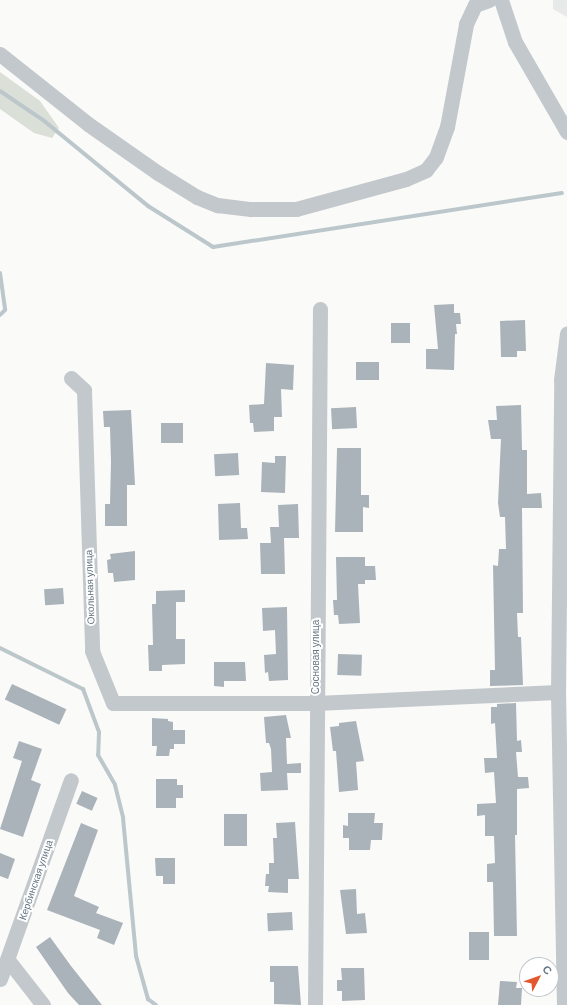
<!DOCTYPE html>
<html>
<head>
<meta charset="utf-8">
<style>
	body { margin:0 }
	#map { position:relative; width:567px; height:1005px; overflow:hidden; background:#fafaf8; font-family:Barlow,sans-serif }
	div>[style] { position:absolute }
	.built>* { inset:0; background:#e8e9e9 }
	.green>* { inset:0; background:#dadfd7 }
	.stream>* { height:4px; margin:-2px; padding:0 2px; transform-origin:2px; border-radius:2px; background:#bbc7cb }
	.building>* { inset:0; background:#aab3b9; transform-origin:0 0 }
	.minor>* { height:15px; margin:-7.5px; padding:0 7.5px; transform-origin:7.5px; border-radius:7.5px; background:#c3c8cc }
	span { translate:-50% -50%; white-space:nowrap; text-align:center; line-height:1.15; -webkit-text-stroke:4px #fff; paint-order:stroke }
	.street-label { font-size:10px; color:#657683 }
	.north { position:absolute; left:519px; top:957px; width:40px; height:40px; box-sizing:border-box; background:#fff; border:1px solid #c1c8cd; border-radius:50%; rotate:49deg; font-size:11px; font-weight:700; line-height:16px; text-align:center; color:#657683 }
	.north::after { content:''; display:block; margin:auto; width:14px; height:18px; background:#e4572e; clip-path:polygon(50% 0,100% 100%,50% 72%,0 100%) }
</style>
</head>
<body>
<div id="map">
	<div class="built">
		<i style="clip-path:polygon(553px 0,567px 0,567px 17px,553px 9px)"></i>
	</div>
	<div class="green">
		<i style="clip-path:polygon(0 72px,40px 101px,59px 128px,52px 138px,34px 133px,0 109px)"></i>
	</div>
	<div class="stream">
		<i style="left:0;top:91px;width:52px;rotate:34deg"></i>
		<i style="left:43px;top:120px;width:136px;rotate:39.3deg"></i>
		<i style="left:148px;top:206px;width:77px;rotate:32.2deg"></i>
		<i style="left:213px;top:247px;width:353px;rotate:-8.8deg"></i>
		<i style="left:0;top:273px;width:37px;rotate:82deg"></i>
		<i style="left:5px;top:310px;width:7px;rotate:135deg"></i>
		<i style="left:0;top:648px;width:93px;rotate:26.3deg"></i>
		<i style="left:83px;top:689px;width:46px;rotate:69.6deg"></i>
		<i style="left:99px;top:732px;width:23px;rotate:92deg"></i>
		<i style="left:98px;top:755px;width:34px;rotate:60deg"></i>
		<i style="left:115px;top:785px;width:34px;rotate:76deg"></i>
		<i style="left:123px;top:818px;width:139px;rotate:84.6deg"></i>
		<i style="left:136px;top:956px;width:45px;rotate:74.4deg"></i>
		<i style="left:148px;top:999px;width:10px;rotate:37deg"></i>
	</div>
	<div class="building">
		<i style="clip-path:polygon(454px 304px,454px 313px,460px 313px,461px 324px,456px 324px,457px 334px,455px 334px,454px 370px,426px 369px,426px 349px,438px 349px,434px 305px)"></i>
		<i style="clip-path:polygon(525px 320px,526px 351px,517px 351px,517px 357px,501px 357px,500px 321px)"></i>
		<i style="left:391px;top:323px;width:19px;height:20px"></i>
		<i style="left:356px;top:362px;width:23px;height:18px"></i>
		<i style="clip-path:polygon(266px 363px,294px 365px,293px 390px,281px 389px,282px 417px,274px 417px,274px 431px,254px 432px,253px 423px,250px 423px,249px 405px,264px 404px)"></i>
		<i style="clip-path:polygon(521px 405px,522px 450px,527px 450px,527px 494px,541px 493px,542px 508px,522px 508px,523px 613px,517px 613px,518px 637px,521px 637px,523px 685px,490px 686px,490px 670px,495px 670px,493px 565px,498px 566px,499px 549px,506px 549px,505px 517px,500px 517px,498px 503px,501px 439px,491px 439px,488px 420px,497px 420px,496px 406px)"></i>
		<i style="left:356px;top:407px;width:21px;height:25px;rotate:87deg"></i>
		<i style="clip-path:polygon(131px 410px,135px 485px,127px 485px,127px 526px,105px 526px,105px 504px,110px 504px,111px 462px,110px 427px,104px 427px,103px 411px)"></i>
		<i style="left:161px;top:423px;width:22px;height:20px"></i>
		<i style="clip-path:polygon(337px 448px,361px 448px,361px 495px,369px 495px,369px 508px,363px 507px,363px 532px,335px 532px)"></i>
		<i style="left:238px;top:453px;width:22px;height:24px;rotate:87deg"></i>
		<i style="clip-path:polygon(275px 456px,286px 456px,285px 493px,261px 492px,262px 462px,275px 463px)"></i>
		<i style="clip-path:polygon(240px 503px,241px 528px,247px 528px,248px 539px,219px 540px,218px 504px)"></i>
		<i style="clip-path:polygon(298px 504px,299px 538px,284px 538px,285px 574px,261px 574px,260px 543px,271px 543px,270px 527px,279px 527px,278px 505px)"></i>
		<i style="clip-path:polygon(135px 551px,135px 580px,114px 582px,113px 573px,108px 573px,107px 560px,111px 559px,110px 554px)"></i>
		<i style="clip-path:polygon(336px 557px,365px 557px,365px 566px,375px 566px,376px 580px,365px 580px,365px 584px,358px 584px,360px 623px,339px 624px,338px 615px,334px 615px,333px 600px,337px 600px)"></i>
		<i style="left:63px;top:588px;width:16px;height:19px;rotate:86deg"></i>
		<i style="clip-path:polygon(185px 590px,185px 602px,176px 602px,176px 639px,185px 639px,185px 664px,162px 665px,162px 671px,149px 671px,148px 645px,153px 645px,152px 604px,156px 604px,156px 591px)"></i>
		<i style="clip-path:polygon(287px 607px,288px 680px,269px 681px,268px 672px,265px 673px,264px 655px,276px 654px,275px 630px,263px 631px,262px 608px)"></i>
		<i style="left:338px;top:654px;width:24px;height:21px;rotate:2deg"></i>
		<i style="clip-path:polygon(214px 662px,245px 662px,246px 681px,224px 681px,224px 687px,214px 686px)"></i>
		<i style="left:12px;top:684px;width:60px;height:17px;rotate:25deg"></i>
		<i style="clip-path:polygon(516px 703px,517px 741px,521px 740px,522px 752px,516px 752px,518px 777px,528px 777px,529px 788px,517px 789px,517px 835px,515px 835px,517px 936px,494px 936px,493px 882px,487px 882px,487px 864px,495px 863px,494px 836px,485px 836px,485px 815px,477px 816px,477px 804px,496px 803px,494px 772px,485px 773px,484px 758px,497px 758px,495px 723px,491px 724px,491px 707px,497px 707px,497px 704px)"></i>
		<i style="clip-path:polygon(286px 715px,291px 738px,286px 738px,287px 764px,301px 763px,301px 773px,287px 773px,288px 790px,261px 791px,260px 773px,272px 772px,271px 749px,269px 743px,266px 743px,264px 717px)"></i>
		<i style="clip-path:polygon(152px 718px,168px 719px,168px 721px,173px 722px,173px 730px,185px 730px,185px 744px,174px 744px,174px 749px,170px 749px,169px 756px,156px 756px,157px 746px,152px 746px)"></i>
		<i style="clip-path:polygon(356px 721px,364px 761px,356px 762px,358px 790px,339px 792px,336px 751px,333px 751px,330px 727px,339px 726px,339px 723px)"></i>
		<i style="clip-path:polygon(19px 741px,42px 749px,31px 780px,41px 784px,23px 837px,0 829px,22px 761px,13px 758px)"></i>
		<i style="clip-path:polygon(156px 779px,177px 779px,177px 785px,183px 785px,183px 798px,176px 798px,176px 808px,156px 808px)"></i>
		<i style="left:82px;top:791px;width:17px;height:14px;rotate:24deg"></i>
		<i style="clip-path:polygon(348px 813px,375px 813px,374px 823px,383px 823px,382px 840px,371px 840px,370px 850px,349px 850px,349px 838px,343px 838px,343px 825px,348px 826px)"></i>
		<i style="left:224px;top:814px;width:23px;height:32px"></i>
		<i style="clip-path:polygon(295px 822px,299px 879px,288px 879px,288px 893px,268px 892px,269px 886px,265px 886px,266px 874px,269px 874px,269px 863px,274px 863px,273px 838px,277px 838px,276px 823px)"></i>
		<i style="clip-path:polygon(81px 823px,98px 830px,74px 896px,99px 907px,96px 913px,123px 923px,114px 945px,97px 938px,100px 930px,47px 910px)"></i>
		<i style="clip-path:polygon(0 853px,15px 859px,8px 879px,0 876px)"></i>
		<i style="clip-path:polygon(155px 858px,175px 858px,175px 884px,163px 884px,163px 876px,156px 876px)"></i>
		<i style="clip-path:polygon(356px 889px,357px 914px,365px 913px,367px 933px,346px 934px,340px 890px)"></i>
		<i style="left:292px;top:912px;width:18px;height:25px;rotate:87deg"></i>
		<i style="left:469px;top:932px;width:20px;height:28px"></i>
		<i style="clip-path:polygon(50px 937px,71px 966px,102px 1005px,79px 1005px,68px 993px,36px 947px)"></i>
		<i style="clip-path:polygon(270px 966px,298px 966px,301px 1005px,274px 1004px,274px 982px,270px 982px)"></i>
		<i style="clip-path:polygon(341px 968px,364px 968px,365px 1000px,342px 1001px,342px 991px,337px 991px,337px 980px,342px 980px)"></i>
		<i style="clip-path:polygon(500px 981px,517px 982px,516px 988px,522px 988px,521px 1005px,498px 1005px)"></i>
	</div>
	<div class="minor">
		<i style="left:501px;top:0;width:44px;rotate:71.6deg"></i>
		<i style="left:515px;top:42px;width:104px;rotate:60deg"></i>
		<i style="left:0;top:54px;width:112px;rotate:38.5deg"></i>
		<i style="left:88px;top:124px;width:85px;rotate:35deg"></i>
		<i style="left:158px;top:173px;width:46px;rotate:31.6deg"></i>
		<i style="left:197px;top:197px;width:22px;rotate:22deg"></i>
		<i style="left:217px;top:205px;width:34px;rotate:7deg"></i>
		<i style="left:251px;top:209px;width:45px"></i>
		<i style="left:296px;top:209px;width:114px;rotate:-15.3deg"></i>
		<i style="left:406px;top:179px;width:22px;rotate:-24deg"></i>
		<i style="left:426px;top:170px;width:16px;rotate:-52deg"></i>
		<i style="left:436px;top:157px;width:32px;rotate:-70deg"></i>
		<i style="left:447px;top:127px;width:105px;rotate:-79.5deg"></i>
		<i style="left:466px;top:24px;width:21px;rotate:-65deg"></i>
		<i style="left:475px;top:5px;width:15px;rotate:-20deg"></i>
		<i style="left:71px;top:378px;width:18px;rotate:43deg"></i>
		<i style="left:84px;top:390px;width:261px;rotate:88.2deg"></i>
		<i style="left:92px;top:651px;width:56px;rotate:68deg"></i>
		<i style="left:113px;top:703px;width:203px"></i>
		<i style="left:316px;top:703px;width:242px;rotate:-2.6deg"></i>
		<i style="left:8px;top:960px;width:57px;rotate:52.1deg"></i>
		<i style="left:0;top:979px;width:211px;rotate:-70.4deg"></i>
		<i style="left:315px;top:1005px;width:696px;rotate:-89.59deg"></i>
		<i style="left:564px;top:1005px;width:313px;rotate:-91.1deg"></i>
		<i style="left:558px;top:692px;width:312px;rotate:-89.4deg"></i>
		<i style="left:561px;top:380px;width:47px;rotate:-82.7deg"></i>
	</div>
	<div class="street-label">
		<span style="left:90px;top:587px;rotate:-92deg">Окольная улица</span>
		<span style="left:316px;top:657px;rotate:-90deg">Сосновая улица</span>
		<span style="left:36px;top:880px;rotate:-71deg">Кербинская улица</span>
	</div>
	<div class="north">С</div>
</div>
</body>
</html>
